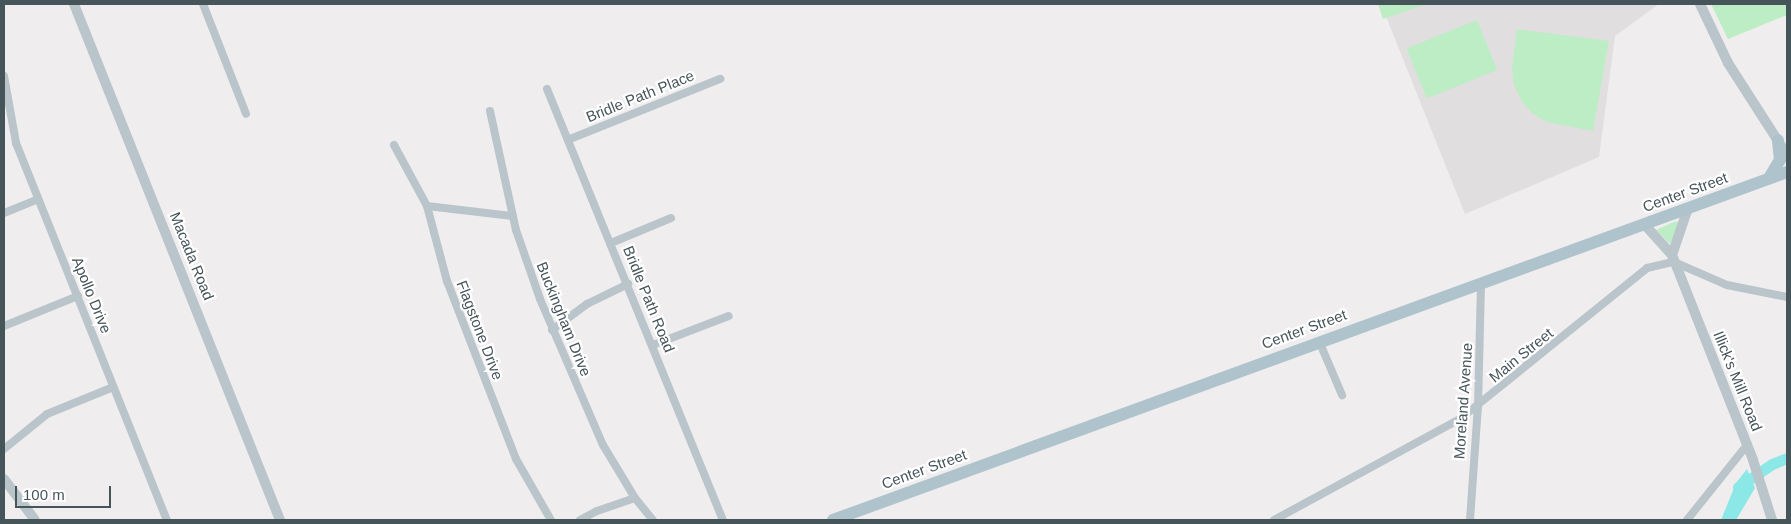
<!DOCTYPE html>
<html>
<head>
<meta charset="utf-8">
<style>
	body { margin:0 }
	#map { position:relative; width:1791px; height:524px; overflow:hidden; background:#f0edee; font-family:Helvetica,sans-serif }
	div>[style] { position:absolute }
	.education>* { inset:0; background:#e1dedf }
	.green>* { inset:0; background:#bdedc5; transform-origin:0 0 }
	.water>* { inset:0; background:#8be8e7 }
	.river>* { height:11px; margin:-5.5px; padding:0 5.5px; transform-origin:5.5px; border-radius:5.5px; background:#8be8e7 }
	.minor>* { height:8px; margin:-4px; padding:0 4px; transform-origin:4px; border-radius:4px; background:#b9c5ca }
	.tertiary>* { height:10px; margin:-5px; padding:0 5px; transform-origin:5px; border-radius:5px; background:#b9c5ca }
	.primary>* { height:12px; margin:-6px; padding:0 6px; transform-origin:6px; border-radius:6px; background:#aec3cc }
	span { translate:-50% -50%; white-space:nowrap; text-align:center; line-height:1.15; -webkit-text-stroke:4.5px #fff; paint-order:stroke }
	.street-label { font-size:15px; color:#46555a }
	.frame { position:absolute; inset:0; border:5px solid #46555a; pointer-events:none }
	.scale { position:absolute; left:15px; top:486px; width:96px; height:22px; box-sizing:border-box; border:2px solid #46555a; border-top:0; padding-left:6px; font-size:15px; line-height:18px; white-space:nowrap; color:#46555a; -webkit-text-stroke:4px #fff; paint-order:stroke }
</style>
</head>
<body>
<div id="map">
	<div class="education">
		<i style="clip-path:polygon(1381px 4px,1659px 4px,1615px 36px,1599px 157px,1465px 214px)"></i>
	</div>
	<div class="green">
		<i style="clip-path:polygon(1378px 4px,1427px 4px,1383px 19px)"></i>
		<i style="clip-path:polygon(1711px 4px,1787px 4px,1787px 15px,1728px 39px)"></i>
		<i style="left:1477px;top:20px;width:54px;height:76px;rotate:68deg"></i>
		<i style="clip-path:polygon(1517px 29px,1609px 41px,1593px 131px,1547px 122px,1533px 114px,1522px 102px,1514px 85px,1512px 68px)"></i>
		<i style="clip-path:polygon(1676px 221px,1680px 225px,1670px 244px,1656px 230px)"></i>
	</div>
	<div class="water">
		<i style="clip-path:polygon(1747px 469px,1755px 488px,1736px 520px,1721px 520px,1736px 483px)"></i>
	</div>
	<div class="river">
		<i style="left:1738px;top:487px;width:41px;rotate:-34.1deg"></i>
		<i style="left:1772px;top:464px;width:16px;rotate:-22deg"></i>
	</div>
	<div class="minor">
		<i style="left:203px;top:4px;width:118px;rotate:68.6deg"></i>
		<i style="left:4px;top:76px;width:68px;rotate:79.8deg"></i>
		<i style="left:16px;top:143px;width:406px;rotate:68.2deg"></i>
		<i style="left:547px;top:89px;width:466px;rotate:67.8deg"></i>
		<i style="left:490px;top:111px;width:122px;rotate:77.7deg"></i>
		<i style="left:516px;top:230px;width:73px;rotate:70.8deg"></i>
		<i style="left:540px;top:299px;width:159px;rotate:66.7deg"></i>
		<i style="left:603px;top:445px;width:62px;rotate:58.9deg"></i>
		<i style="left:635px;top:498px;width:28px;rotate:51deg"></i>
		<i style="left:570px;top:139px;width:162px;rotate:-21.8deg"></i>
		<i style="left:394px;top:145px;width:69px;rotate:61.6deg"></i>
		<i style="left:427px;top:206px;width:78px;rotate:75.1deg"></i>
		<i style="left:447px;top:281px;width:191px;rotate:68.8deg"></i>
		<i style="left:516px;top:459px;width:70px;rotate:60.2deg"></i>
		<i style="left:427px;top:206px;width:86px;rotate:6.7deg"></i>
		<i style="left:4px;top:213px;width:37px;rotate:-22deg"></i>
		<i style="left:611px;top:243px;width:65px;rotate:-22.6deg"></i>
		<i style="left:4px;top:326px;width:80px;rotate:-22.1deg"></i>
		<i style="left:552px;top:330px;width:44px;rotate:-36.6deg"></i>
		<i style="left:587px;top:304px;width:46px;rotate:-26deg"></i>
		<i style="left:1319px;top:341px;width:59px;rotate:66.9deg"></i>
		<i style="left:653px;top:345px;width:81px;rotate:-20.9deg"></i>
		<i style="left:4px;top:449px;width:55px;rotate:-39.1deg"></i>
		<i style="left:47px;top:414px;width:71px;rotate:-22.2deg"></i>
		<i style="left:580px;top:520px;width:19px;rotate:-28deg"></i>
		<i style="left:597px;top:511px;width:40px;rotate:-18.9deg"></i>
		<i style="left:1274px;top:520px;width:212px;rotate:-28.5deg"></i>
		<i style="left:1460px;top:419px;width:240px;rotate:-38.9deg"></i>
		<i style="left:1647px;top:268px;width:28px;rotate:-13deg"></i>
		<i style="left:1674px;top:262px;width:58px;rotate:23.5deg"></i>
		<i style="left:1727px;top:285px;width:61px;rotate:11.3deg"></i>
		<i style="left:1470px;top:520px;width:113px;rotate:-86deg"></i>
		<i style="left:1478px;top:407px;width:123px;rotate:-88.6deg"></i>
		<i style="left:1687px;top:520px;width:96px;rotate:-51.3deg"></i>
	</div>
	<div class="tertiary">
		<i style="left:74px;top:4px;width:556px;rotate:68.24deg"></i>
		<i style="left:1700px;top:4px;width:65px;rotate:64.6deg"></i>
		<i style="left:1728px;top:63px;width:109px;rotate:57.3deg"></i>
		<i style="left:1644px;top:224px;width:42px;rotate:47.9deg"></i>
		<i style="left:1672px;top:255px;width:220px;rotate:68.4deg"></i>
		<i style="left:1753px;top:460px;width:63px;rotate:72.4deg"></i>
		<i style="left:1672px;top:255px;width:50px;rotate:-71.2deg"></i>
		<i style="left:4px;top:479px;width:51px;rotate:52.9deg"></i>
	</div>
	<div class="primary">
		<i style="left:1769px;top:178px;width:21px;rotate:-59deg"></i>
		<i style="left:1780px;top:160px;width:20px;rotate:-96deg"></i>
		<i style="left:833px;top:520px;width:1015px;rotate:-20.04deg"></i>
	</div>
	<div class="street-label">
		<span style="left:640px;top:96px;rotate:-22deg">Bridle Path Place</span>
		<span style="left:1685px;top:192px;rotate:-20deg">Center Street</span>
		<span style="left:192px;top:256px;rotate:68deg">Macada Road</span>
		<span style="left:92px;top:295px;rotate:68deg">Apollo Drive</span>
		<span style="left:649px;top:299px;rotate:68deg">Bridle Path Road</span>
		<span style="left:564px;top:319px;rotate:68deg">Buckingham Drive</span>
		<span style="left:1304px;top:329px;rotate:-20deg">Center Street</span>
		<span style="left:480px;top:330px;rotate:69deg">Flagstone Drive</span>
		<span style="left:1521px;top:355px;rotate:-39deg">Main Street</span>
		<span style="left:1738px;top:381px;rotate:68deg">Illick's Mill Road</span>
		<span style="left:1463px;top:401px;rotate:-86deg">Moreland Avenue</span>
		<span style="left:924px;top:469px;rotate:-20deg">Center Street</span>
	</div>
	<div class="frame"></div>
	<div class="scale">100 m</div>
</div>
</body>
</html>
